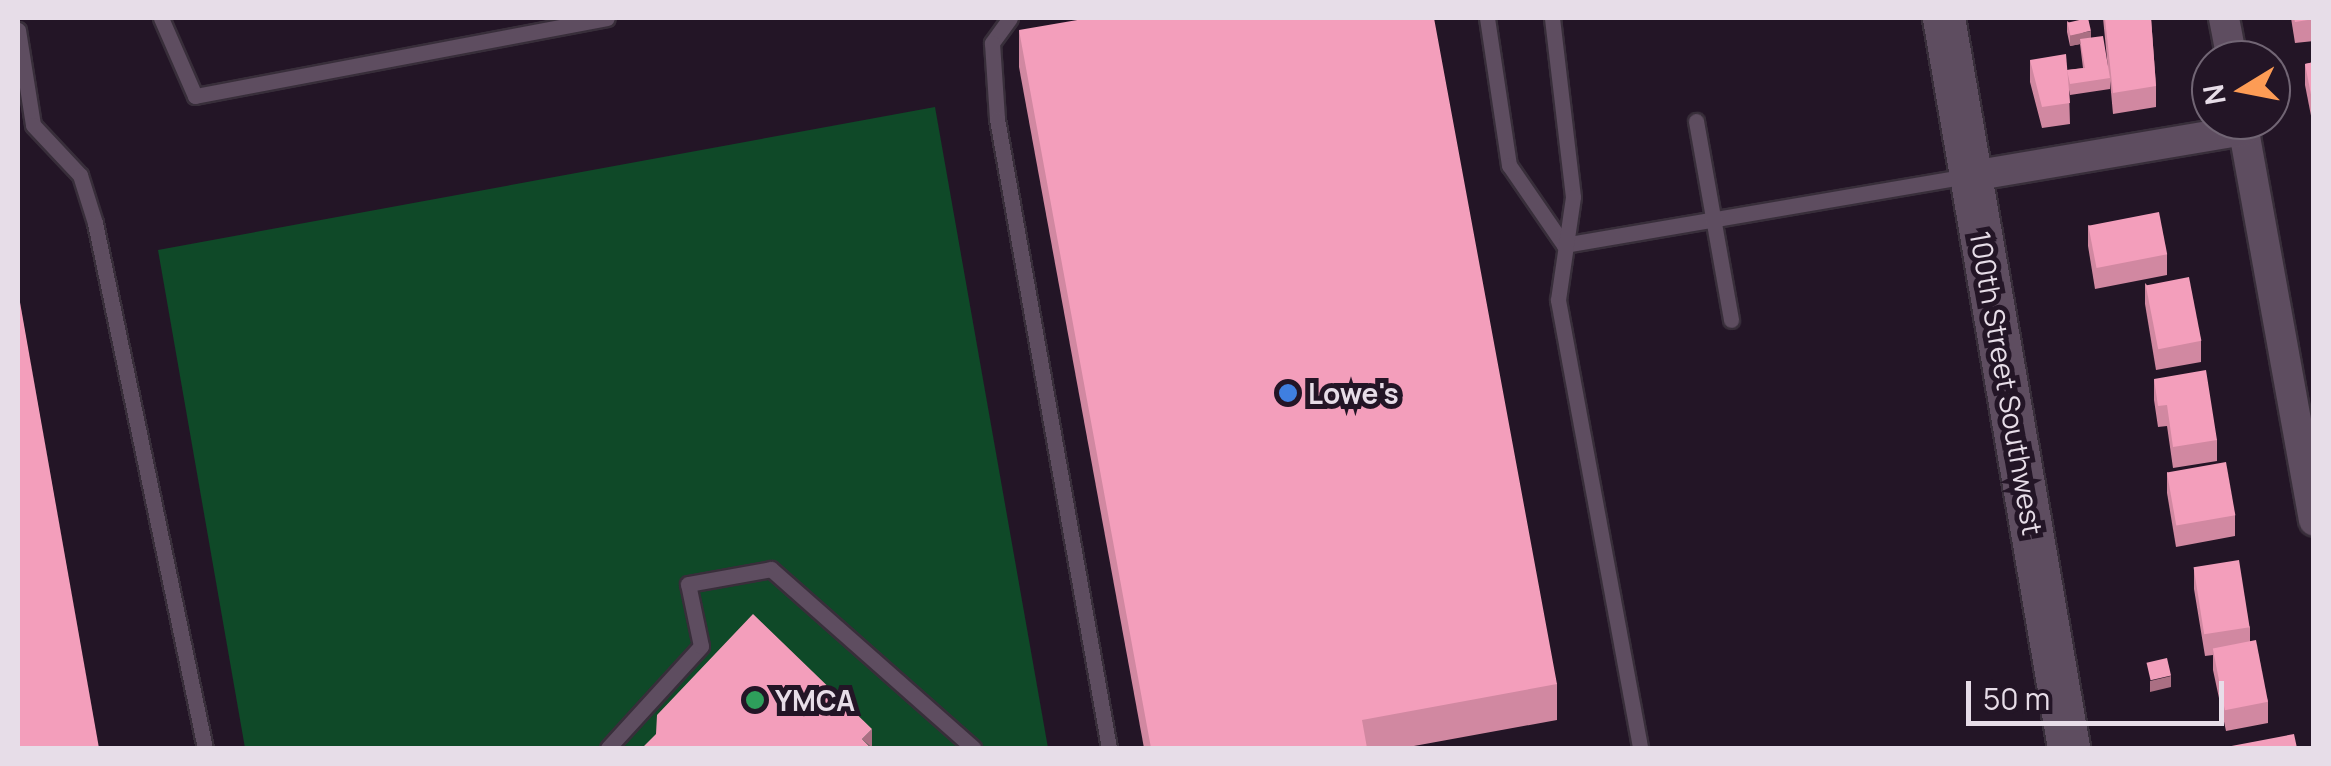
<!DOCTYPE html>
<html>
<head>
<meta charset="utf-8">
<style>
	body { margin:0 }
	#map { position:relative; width:2331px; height:766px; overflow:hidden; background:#231526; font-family:Manrope,sans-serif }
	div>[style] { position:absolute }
	.green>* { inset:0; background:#0f4928 }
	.roads { filter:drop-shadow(2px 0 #382e3a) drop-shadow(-2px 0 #382e3a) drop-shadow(0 2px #382e3a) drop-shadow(0 -2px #382e3a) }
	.lane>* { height:15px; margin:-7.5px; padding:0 7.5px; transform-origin:7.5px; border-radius:7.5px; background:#5e4d60 }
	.street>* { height:30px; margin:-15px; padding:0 15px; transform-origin:15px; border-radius:15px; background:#5e4d60 }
	.secondary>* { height:42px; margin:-21px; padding:0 21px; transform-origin:21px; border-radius:21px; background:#5e4d60 }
	.wall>* { inset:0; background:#d188a1 }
	.shaded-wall>* { inset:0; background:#aa6f83 }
	.building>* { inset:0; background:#f39ebb; transform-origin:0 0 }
	.dots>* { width:28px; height:28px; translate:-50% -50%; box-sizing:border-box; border:5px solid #231526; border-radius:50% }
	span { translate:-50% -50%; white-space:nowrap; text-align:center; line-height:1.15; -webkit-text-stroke:10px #231526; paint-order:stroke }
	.street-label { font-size:28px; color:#e7dde8 }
	.poi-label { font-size:28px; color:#e7dde8; font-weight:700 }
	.left { translate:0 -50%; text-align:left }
	.frame { position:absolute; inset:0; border:20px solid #e7dde8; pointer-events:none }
	.north { position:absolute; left:2191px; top:40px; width:100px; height:100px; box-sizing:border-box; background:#231526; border:2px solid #716574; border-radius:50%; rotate:260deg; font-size:28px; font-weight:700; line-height:40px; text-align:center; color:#e7dde8 }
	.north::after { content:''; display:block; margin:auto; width:35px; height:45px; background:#fd9c55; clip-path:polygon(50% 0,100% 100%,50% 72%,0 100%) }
	.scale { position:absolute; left:1966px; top:681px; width:258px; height:45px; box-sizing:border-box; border:5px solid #e7dde8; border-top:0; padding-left:12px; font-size:30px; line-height:35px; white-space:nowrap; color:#e7dde8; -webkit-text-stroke:8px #231526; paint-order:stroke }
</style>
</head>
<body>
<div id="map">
	<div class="green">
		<i style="clip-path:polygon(935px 107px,1048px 748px,245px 748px,158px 250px)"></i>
	</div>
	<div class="roads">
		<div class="lane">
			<i style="left:161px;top:18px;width:85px;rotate:66.4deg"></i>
			<i style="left:195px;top:96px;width:419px;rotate:-10.7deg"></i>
			<i style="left:1010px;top:18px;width:31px;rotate:126deg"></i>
			<i style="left:992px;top:43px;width:76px;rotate:86.2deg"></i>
			<i style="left:997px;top:119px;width:639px;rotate:79.9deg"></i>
			<i style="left:1487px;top:18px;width:149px;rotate:81.5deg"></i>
			<i style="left:1509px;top:165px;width:97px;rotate:55.5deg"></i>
			<i style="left:1564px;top:245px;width:410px;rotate:-9.7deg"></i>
			<i style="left:1552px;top:18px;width:180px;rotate:83.3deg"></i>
			<i style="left:1573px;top:197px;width:104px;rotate:98.3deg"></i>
			<i style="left:1558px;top:300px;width:455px;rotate:79.6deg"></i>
			<i style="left:18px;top:30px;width:96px;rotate:81deg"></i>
			<i style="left:33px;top:125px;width:69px;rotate:46.8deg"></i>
			<i style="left:80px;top:175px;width:50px;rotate:72.6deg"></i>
			<i style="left:95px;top:223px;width:536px;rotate:78.17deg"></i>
			<i style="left:1696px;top:121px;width:202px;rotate:80deg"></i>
			<i style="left:608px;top:748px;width:138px;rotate:-47.6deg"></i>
			<i style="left:701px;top:646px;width:63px;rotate:-101.8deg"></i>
			<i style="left:688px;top:584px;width:84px;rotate:-10.2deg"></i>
			<i style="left:771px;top:569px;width:270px;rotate:41.5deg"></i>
		</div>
		<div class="street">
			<i style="left:2224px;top:18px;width:43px;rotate:79.2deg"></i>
			<i style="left:2242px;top:120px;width:407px;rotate:79.8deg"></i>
			<i style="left:1972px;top:176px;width:276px;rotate:-9.6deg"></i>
		</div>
		<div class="secondary">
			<i style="left:1944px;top:18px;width:741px;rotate:80.28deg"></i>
		</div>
	</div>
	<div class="wall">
		<i style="clip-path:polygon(2103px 18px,2151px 18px,2156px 86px,2156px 107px,2113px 114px,2110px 81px,2110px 89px,2070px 95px,2069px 90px,2070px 124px,2042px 128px,2030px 82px,2030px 60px,2067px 70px,2083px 68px,2080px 44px,2070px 46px,2067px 32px,2067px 21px,2091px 38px,2108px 69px)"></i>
		<i style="clip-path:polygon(2291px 18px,2314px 18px,2314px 41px,2295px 43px)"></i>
		<i style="clip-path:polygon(1019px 30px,1557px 684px,1557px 720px,1403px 748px,1144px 748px,1019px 67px)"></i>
		<i style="clip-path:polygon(2314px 62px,2314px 131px,2305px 85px,2305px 64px)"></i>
		<i style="clip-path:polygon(2088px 225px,2167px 254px,2167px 275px,2095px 289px,2088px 246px)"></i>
		<i style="clip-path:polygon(2145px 283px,2201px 341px,2201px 362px,2156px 370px,2145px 304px)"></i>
		<i style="clip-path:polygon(2154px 379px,2217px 440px,2217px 461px,2173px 468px,2167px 426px,2158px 427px,2154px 400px)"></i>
		<i style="clip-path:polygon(2167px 472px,2235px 515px,2235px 536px,2176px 547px,2167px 493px)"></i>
		<i style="clip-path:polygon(2194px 568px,2250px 627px,2250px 641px,2268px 702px,2268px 723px,2226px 731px,2213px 670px,2213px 655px,2205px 656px,2194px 589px)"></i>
	</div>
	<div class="shaded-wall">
		<i style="clip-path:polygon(2091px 31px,2091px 42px,2070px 46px,2070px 35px)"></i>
		<i style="clip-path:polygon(2171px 676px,2171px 687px,2150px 692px,2150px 681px)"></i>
		<i style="clip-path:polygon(872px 729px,872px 748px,862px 739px)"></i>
	</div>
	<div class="building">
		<i style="clip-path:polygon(1089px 18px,1434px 18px,1557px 684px,1362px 720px,1367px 748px,1151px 748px,1019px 30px)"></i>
		<i style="left:2088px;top:18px;width:13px;height:21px;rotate:77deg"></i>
		<i style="clip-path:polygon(2105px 18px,2151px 18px,2156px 86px,2113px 93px)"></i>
		<i style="clip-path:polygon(2294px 18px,2314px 18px,2314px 19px,2295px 22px)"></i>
		<i style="clip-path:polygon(2103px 36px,2110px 78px,2070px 84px,2067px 70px,2085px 68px,2080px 39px)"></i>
		<i style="clip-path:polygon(2066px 54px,2070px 103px,2042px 107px,2030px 60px)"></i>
		<i style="clip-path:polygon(2314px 62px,2314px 110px,2305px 64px)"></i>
		<i style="left:2159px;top:212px;width:43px;height:72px;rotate:79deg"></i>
		<i style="left:2189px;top:277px;width:65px;height:44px;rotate:79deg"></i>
		<i style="clip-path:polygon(18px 291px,99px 748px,18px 748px)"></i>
		<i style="clip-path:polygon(2206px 370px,2217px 440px,2173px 447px,2167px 405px,2158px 406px,2154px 379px)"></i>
		<i style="left:2226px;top:462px;width:54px;height:60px;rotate:80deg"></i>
		<i style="left:2239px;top:560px;width:68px;height:46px;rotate:81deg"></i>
		<i style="clip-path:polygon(753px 614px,872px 729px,862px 739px,871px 748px,642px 748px,656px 734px,657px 715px)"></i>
		<i style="left:2256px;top:640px;width:63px;height:44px;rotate:79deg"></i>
		<i style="left:2167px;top:658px;width:18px;height:21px;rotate:77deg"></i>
		<i style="clip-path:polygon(2294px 734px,2297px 748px,2221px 748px)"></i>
	</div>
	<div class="dots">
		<i style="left:1288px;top:393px;background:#3f7fe0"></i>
		<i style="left:755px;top:700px;background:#2e9e5b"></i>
	</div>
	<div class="street-label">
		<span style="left:2007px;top:383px;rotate:80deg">100th Street Southwest</span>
	</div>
	<div class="poi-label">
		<span class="left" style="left:1308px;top:393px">Lowe's</span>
		<span class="left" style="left:775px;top:700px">YMCA</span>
	</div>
	<div class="frame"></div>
	<div class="north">N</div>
	<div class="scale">50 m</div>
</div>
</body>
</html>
